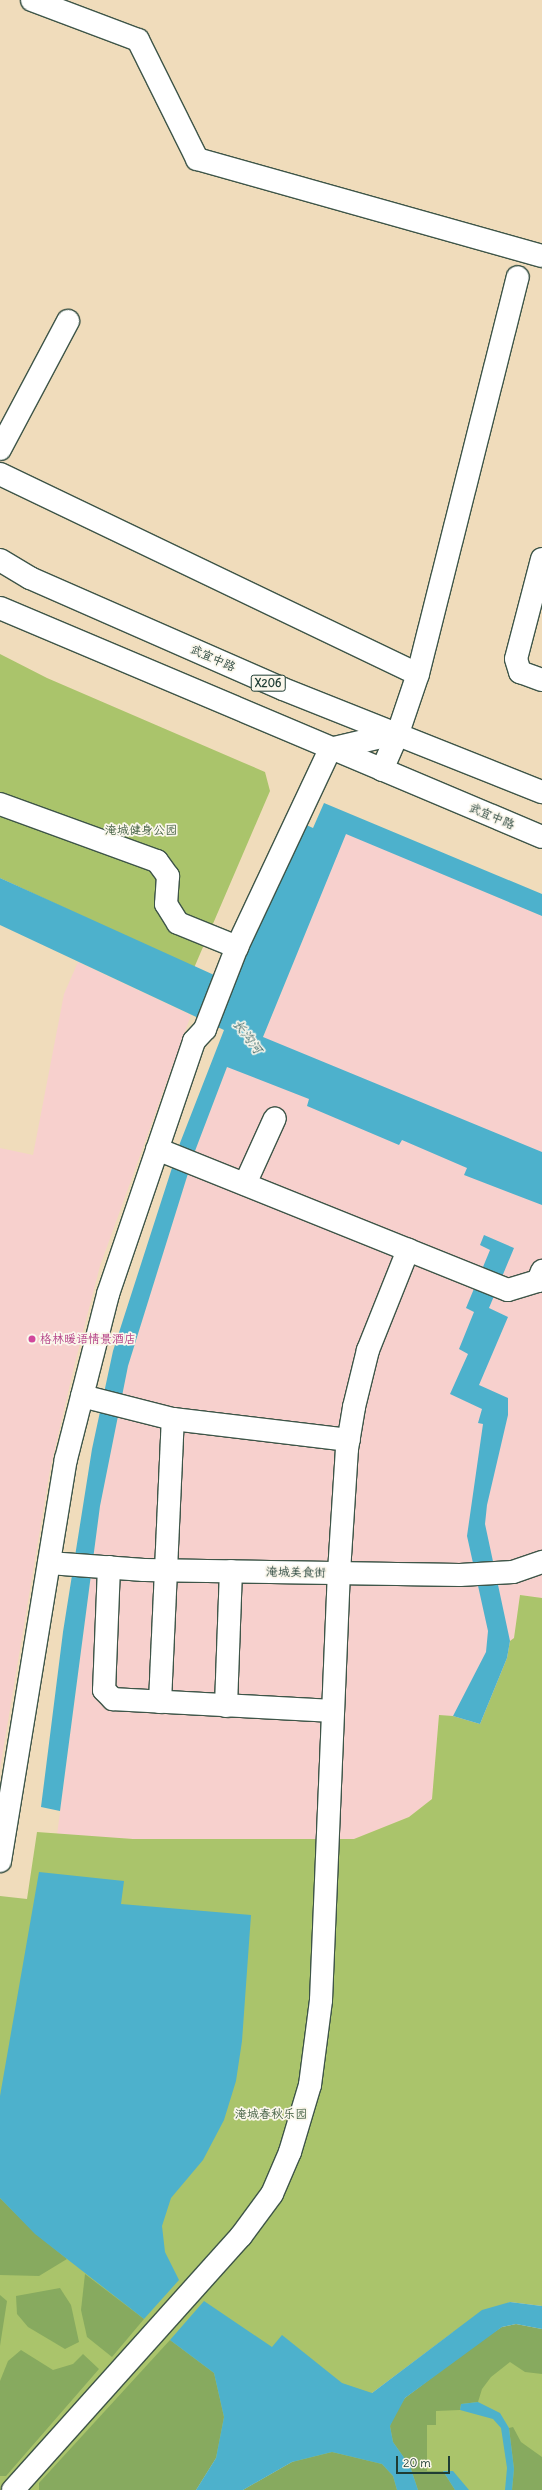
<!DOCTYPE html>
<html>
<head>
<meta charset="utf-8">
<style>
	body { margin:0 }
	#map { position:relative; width:542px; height:2490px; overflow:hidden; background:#f0dcbb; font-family:Delius,"LXGW WenKai TC",sans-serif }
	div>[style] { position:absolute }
	.built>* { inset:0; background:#f7d0cd }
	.green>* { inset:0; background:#aac46b }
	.forest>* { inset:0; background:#87aa5f }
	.water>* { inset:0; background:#4db1cc }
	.roads { filter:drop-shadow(1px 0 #3e5548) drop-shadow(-1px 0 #3e5548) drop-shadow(0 1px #3e5548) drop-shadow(0 -1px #3e5548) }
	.minor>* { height:22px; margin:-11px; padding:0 11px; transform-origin:11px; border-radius:11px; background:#fff }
	.major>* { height:22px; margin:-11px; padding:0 11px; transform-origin:11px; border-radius:11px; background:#fff }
	.dots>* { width:11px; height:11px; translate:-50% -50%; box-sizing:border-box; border:2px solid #fbf7ec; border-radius:50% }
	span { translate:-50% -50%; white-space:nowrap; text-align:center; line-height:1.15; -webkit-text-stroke:3.5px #fbf7ec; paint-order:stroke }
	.shield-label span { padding:1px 3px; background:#fbf7ec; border:1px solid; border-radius:3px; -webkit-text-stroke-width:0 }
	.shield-label { font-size:11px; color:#1f3d34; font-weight:700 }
	.street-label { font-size:12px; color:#1f3d34 }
	.park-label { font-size:12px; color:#425f42 }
	.hotel-label { font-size:12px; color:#b23c85 }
	.left { translate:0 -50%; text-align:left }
	.water-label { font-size:13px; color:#2d6062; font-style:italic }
	.scale { position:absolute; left:396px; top:2456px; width:54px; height:18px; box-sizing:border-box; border:2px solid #1f3d34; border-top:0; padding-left:5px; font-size:12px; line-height:14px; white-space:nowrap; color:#1f3d34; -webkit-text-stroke:3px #fbf7ec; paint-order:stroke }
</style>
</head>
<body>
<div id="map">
	<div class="built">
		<i style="clip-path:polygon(346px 833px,542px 916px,542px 1598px,520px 1595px,514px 1638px,510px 1641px,507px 1658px,480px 1724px,439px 1716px,432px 1799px,409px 1817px,354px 1839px,133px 1839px,57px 1835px,100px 1506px,128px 1366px,195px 1151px,227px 1067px,263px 1037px)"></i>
		<i style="clip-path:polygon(78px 962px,191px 1015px,100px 1266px,74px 1367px,50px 1470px,0 1769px,0 1148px,33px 1155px,64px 994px)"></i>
	</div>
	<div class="green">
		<i style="clip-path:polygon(0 654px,47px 678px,265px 772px,270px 791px,194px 968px,0 878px)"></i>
		<i style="clip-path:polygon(520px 1595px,542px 1598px,542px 2306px,510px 2302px,452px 2333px,372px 2393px,216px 2458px,196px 2490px,0 2490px,0 1896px,27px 1899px,37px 1832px,133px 1839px,354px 1839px,409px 1817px,432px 1799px,439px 1715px,453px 1716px,480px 1724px,507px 1658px,510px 1641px,514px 1638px)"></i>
		<i style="clip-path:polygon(502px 2327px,542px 2329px,542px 2490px,243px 2490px,405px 2398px)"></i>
	</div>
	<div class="forest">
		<i style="clip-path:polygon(0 2198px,35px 2233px,67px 2259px,39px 2276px,0 2275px)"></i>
		<i style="clip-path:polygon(85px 2274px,144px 2319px,112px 2357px,87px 2337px,81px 2310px)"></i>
		<i style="clip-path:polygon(60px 2288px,71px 2305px,79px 2342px,65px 2349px,28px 2327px,17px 2314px,16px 2296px)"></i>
		<i style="clip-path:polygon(0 2295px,7px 2301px,0 2346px)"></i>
		<i style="clip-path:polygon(516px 2324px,542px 2329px,542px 2374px,525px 2372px,510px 2362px,491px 2377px,482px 2389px,478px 2402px,461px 2404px,460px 2410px,436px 2411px,436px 2425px,427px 2425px,427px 2471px,443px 2471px,455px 2490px,418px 2490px,410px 2466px,393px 2442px,390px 2426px,394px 2415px,405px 2398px,480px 2341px,502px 2327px)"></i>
		<i style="clip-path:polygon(170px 2340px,214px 2373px,224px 2417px,216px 2458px,196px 2490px,39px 2490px,39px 2483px)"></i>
		<i style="clip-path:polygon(21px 2350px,53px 2370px,73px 2364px,83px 2354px,99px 2369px,6px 2476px,0 2476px,0 2381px,8px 2361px)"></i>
		<i style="clip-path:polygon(513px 2427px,521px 2442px,542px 2457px,542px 2490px,512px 2490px,514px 2469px,509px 2428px)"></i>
		<i style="clip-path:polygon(332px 2452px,382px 2464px,393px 2476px,397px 2490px,243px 2490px,292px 2462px)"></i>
	</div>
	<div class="water">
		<i style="clip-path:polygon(324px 803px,542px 894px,542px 916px,346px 834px,263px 1037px,542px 1152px,542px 1205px,464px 1175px,467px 1168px,402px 1140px,399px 1145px,307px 1106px,309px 1099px,227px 1067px,195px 1151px,128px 1366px,100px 1506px,60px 1811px,41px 1807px,63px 1632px,92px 1449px,113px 1351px,180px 1143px,224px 1030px,0 925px,0 878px,234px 984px,302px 823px,313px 828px)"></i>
		<i style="clip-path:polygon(484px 1235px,514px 1248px,489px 1308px,508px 1317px,479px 1385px,508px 1398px,508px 1415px,487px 1505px,485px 1524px,510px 1641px,507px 1658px,480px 1724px,453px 1716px,486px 1652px,488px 1631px,467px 1536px,483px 1424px,478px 1423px,482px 1409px,450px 1394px,468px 1354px,459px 1349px,474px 1312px,466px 1308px,490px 1250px,480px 1245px)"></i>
		<i style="clip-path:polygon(39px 1872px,124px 1881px,121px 1904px,251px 1915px,242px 2041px,236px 2081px,224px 2120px,203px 2160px,171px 2198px,162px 2226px,165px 2252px,179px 2280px,144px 2319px,35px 2234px,0 2198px,0 2096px)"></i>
		<i style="clip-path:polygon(204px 2301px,272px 2347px,282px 2335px,342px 2383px,372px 2393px,482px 2310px,510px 2302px,542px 2306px,542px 2329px,516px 2324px,502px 2327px,405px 2398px,390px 2426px,393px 2442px,410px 2466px,418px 2490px,397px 2490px,393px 2476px,382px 2464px,332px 2452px,292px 2462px,243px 2490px,196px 2490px,216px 2458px,224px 2417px,214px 2373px,170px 2340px)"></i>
		<i style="clip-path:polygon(478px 2402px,500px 2413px,509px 2428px,514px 2469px,512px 2490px,505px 2490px,507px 2468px,501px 2428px,493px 2419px,460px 2410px,461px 2404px)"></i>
		<i style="clip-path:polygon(443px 2471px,453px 2471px,469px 2490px,455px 2490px)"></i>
	</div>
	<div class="roads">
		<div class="minor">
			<i style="left:32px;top:0;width:113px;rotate:20.7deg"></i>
			<i style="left:138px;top:40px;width:133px;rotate:63.6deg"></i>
			<i style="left:197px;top:159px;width:358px;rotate:15.7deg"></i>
			<i style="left:0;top:449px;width:145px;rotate:-62deg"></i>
			<i style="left:0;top:474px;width:463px;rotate:25.6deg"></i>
			<i style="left:542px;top:559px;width:103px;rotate:104.6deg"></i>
			<i style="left:516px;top:659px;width:14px;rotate:73deg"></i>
			<i style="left:520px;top:672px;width:23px;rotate:20deg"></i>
			<i style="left:382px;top:770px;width:40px;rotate:-66.6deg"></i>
			<i style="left:398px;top:733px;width:62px;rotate:-71.3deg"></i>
			<i style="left:418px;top:674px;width:409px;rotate:-75.9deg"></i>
			<i style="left:0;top:804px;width:167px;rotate:20deg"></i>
			<i style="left:157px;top:861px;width:19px;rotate:54deg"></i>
			<i style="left:168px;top:876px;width:28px;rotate:94deg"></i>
			<i style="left:166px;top:904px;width:22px;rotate:58deg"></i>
			<i style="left:178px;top:923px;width:64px;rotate:22.1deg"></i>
			<i style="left:157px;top:1149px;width:378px;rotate:21.9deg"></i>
			<i style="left:508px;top:1290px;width:31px;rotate:-17deg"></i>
			<i style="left:538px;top:1281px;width:11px;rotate:-68deg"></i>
			<i style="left:245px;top:1184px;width:72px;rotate:-65.6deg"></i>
			<i style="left:82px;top:1396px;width:94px;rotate:14.2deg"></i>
			<i style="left:173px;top:1419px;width:177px;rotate:6.8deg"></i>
			<i style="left:49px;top:1563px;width:95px;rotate:4.2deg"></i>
			<i style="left:144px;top:1570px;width:316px;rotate:0.9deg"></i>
			<i style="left:460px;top:1575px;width:53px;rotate:-3.2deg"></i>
			<i style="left:513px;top:1572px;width:31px;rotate:-19deg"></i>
			<i style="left:109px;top:1567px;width:123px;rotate:92.3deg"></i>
			<i style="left:104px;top:1690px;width:13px;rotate:45deg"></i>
			<i style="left:113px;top:1699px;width:219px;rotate:3.1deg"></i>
			<i style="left:160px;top:1702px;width:283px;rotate:-87.4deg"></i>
			<i style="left:226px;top:1706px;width:135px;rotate:-87.9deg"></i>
			<i style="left:0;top:1861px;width:407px;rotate:-80.7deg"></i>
			<i style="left:66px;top:1459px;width:170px;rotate:-75.7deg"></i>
			<i style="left:108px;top:1294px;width:267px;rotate:-71.2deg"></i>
			<i style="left:194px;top:1041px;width:16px;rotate:-47deg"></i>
			<i style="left:205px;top:1029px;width:88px;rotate:-68.7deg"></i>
			<i style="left:237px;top:947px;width:219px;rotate:-64.8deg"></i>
			<i style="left:330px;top:749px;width:70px;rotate:-13.2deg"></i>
			<i style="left:13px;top:2490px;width:341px;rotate:-48.1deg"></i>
			<i style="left:241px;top:2236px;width:52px;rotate:-53.6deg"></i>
			<i style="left:272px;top:2194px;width:46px;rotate:-66.8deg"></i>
			<i style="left:290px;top:2152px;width:70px;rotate:-73.4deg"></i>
			<i style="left:310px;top:2085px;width:86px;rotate:-82.6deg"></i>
			<i style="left:321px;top:2000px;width:428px;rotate:-87.6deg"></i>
			<i style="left:339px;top:1572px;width:123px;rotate:-86.3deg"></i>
			<i style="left:347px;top:1449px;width:43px;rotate:-80.5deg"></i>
			<i style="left:354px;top:1407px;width:59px;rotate:-76.2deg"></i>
			<i style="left:368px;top:1350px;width:108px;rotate:-68.2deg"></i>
		</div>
		<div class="major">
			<i style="left:0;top:560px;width:35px;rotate:31deg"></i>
			<i style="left:30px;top:578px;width:276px;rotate:23.7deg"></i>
			<i style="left:283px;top:689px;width:279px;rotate:21.7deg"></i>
			<i style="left:0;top:608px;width:588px;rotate:22.9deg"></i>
		</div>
	</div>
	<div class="dots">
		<i style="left:32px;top:1339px;background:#d1479c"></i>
	</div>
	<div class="shield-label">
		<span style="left:268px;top:683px">X206</span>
	</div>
	<div class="street-label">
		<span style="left:213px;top:658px;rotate:24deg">武宜中路</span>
		<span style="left:492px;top:816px;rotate:23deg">武宜中路</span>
		<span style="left:296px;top:1572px;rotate:1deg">淹城美食街</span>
	</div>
	<div class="park-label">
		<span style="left:141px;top:830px">淹城健身公园</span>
		<span style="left:271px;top:2114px">淹城春秋乐园</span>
	</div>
	<div class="hotel-label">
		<span class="left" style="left:40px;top:1339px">格林暖语情景酒店</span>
	</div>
	<div class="water-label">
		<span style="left:247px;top:1037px;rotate:53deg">长沟河</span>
	</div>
	<div class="scale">20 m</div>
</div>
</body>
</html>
